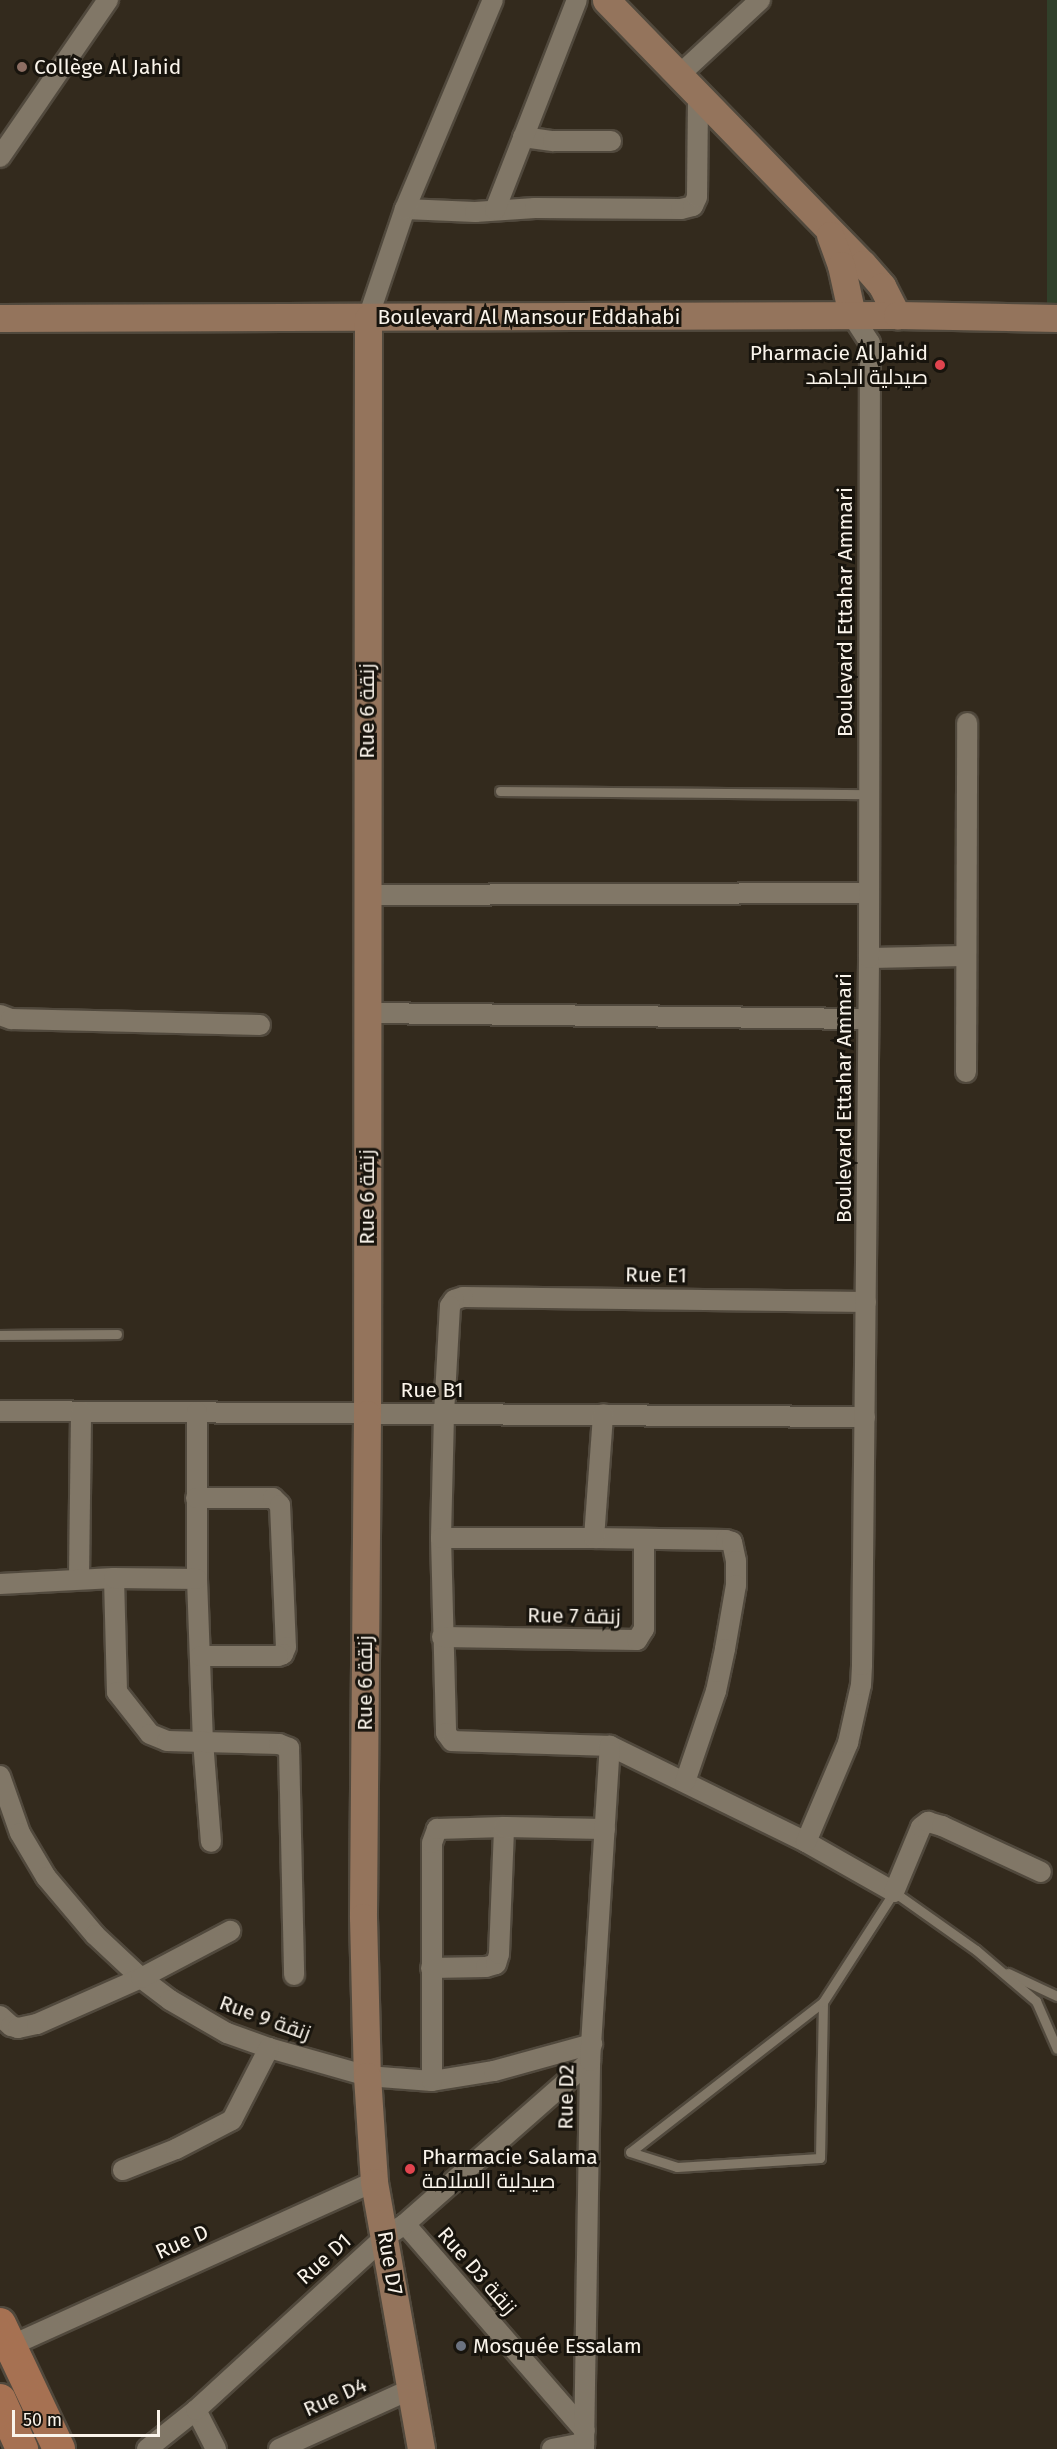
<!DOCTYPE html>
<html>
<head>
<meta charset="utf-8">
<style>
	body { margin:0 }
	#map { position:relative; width:1057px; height:2449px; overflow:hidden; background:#332a1d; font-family:"Fira Sans",Cairo,sans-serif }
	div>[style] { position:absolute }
	.green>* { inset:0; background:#31402a; transform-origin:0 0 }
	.roads { filter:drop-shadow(2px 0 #51493d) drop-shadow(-2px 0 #51493d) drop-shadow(0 2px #51493d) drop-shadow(0 -2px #51493d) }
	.lane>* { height:9px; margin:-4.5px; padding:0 4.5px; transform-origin:4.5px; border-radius:4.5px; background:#817767 }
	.street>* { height:20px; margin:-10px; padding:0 10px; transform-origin:10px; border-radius:10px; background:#817767 }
	.secondary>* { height:27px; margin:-13.5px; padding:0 13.5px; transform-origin:13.5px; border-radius:13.5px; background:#94745c }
	.primary>* { height:32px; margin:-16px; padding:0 16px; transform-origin:16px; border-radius:16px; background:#a67152 }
	.dots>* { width:16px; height:16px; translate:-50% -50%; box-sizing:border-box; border:3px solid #18140d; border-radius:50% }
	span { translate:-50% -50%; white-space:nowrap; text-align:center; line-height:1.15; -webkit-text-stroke:6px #18140d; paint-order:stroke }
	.poi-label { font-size:21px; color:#faf4eb }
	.left { translate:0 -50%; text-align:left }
	.right { translate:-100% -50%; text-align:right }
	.street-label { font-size:21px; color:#faf4eb }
	.scale { position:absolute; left:12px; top:2410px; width:148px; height:27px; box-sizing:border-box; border:3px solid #faf4eb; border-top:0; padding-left:8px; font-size:18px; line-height:21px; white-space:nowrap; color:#faf4eb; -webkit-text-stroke:4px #18140d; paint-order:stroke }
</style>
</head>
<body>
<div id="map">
	<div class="green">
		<i style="left:1047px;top:0;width:10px;height:305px"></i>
	</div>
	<div class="roads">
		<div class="lane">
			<i style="left:500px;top:791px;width:368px;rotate:0.5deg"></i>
			<i style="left:0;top:1335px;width:117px;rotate:-0.5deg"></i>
			<i style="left:1008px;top:1973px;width:54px;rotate:25.1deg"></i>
			<i style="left:823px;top:2002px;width:244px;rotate:142.1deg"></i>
			<i style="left:630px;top:2152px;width:49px;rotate:17.7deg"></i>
			<i style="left:677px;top:2167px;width:143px;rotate:-3.6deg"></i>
			<i style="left:820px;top:2158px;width:156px;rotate:-88.9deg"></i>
			<i style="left:823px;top:2002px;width:131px;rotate:-57.2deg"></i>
			<i style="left:894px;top:1892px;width:100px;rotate:35.3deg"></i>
			<i style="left:976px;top:1950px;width:79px;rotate:40.4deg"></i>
			<i style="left:1036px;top:2001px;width:52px;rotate:66.4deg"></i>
		</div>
		<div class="street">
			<i style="left:678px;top:76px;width:112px;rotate:-42.8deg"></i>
			<i style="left:523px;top:137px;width:30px;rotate:8deg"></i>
			<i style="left:553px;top:141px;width:58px"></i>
			<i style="left:0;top:157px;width:191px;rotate:-55.5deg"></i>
			<i style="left:405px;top:209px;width:70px;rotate:2.5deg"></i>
			<i style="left:475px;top:212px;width:60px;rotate:-3.8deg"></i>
			<i style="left:535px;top:208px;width:146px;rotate:0.4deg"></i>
			<i style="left:681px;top:209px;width:12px;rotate:-14deg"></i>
			<i style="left:693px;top:206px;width:10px;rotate:-66deg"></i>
			<i style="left:697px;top:197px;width:100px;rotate:-89.4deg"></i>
			<i style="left:495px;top:210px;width:225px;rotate:-68.7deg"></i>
			<i style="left:368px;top:318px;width:115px;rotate:-71.3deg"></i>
			<i style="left:405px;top:209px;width:227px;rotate:-67.2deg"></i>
			<i style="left:367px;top:895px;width:502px;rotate:-0.23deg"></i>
			<i style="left:869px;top:958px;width:97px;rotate:-1.2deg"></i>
			<i style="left:367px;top:1013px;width:501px;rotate:0.69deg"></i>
			<i style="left:0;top:1015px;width:12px;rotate:20deg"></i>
			<i style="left:11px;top:1019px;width:249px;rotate:1.4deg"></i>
			<i style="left:966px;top:1072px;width:349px;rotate:-89.8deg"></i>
			<i style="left:866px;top:1302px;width:403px;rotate:-179.3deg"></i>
			<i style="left:463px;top:1297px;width:9px;rotate:162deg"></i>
			<i style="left:454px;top:1300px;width:7px;rotate:124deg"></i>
			<i style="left:450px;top:1306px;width:108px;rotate:93.2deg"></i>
			<i style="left:444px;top:1414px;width:124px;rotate:91.4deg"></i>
			<i style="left:441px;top:1538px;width:195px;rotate:88.5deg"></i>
			<i style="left:446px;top:1733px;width:10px;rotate:53deg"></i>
			<i style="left:452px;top:1741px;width:158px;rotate:1.8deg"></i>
			<i style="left:610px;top:1746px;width:218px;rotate:26.1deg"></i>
			<i style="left:806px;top:1842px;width:101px;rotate:29.6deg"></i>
			<i style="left:894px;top:1892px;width:70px;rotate:-67.4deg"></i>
			<i style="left:921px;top:1827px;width:9px;rotate:-36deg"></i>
			<i style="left:928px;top:1822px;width:15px;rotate:16deg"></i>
			<i style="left:942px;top:1826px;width:109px;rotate:24.9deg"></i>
			<i style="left:0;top:1411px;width:865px;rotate:0.4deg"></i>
			<i style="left:197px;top:1412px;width:167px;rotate:90deg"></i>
			<i style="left:197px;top:1579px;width:162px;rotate:87.9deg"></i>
			<i style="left:203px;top:1741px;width:101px;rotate:85.5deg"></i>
			<i style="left:196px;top:1498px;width:77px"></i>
			<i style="left:273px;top:1498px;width:10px;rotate:45deg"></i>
			<i style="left:280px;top:1505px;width:142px;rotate:87.6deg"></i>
			<i style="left:286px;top:1647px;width:8px;rotate:113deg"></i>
			<i style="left:283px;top:1654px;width:5px;rotate:158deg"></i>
			<i style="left:278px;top:1656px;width:78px;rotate:180deg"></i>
			<i style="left:441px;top:1538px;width:153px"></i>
			<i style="left:594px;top:1538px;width:132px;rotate:0.9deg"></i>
			<i style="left:726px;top:1540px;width:6px;rotate:18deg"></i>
			<i style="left:732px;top:1542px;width:19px;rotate:78deg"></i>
			<i style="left:736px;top:1561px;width:24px;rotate:90deg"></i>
			<i style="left:736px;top:1585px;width:65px;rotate:99.8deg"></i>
			<i style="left:725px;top:1649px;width:43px;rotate:102.1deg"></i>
			<i style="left:716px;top:1691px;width:96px;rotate:108.8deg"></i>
			<i style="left:594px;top:1538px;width:124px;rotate:-85.8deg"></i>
			<i style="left:114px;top:1578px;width:114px;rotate:88.5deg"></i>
			<i style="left:117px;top:1692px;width:53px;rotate:51.8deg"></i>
			<i style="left:150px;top:1734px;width:18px;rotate:22deg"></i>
			<i style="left:167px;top:1741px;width:112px;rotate:1.5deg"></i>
			<i style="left:279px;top:1744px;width:11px;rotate:22deg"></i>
			<i style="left:289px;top:1748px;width:227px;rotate:88.7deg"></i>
			<i style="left:79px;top:1579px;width:167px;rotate:-89.3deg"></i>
			<i style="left:0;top:1584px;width:114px;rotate:-3deg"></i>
			<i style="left:114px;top:1578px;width:83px;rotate:0.7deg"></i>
			<i style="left:442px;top:1637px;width:195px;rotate:0.9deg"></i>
			<i style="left:637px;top:1640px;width:13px;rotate:-58deg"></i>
			<i style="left:644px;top:1629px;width:90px;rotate:-90deg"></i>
			<i style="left:0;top:1776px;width:60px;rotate:70.7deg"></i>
			<i style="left:20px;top:1833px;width:51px;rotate:59.4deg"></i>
			<i style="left:46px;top:1877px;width:76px;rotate:49.8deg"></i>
			<i style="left:95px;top:1935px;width:63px;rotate:43.1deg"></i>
			<i style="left:141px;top:1978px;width:36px;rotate:37deg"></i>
			<i style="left:170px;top:2000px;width:66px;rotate:30.1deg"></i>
			<i style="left:227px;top:2033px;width:45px;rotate:19.7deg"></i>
			<i style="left:269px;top:2048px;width:102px;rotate:15.9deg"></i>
			<i style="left:367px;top:2076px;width:65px;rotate:4.4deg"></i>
			<i style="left:432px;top:2081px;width:63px;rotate:-9.2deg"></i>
			<i style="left:494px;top:2071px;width:102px;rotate:-15.4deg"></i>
			<i style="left:806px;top:1842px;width:108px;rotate:-67deg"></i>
			<i style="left:848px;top:1743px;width:59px;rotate:-77.4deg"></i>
			<i style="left:861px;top:1685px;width:20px;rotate:-87deg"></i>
			<i style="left:862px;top:1665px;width:707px;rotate:-89.43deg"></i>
			<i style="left:869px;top:958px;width:615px;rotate:-89.91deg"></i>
			<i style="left:870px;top:343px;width:33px;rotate:-123deg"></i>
			<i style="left:431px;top:1968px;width:55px;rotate:-1deg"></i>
			<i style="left:486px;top:1967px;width:10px;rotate:-17deg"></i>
			<i style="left:496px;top:1964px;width:10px;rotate:-73deg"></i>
			<i style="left:499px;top:1954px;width:127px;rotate:-87.7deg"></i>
			<i style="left:0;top:2016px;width:15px;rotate:42deg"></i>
			<i style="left:11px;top:2026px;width:7px;rotate:16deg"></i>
			<i style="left:18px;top:2028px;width:19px;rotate:-12deg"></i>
			<i style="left:37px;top:2024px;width:114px;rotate:-23.9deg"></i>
			<i style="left:141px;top:1978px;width:101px;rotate:-27.8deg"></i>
			<i style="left:432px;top:2081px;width:238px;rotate:-90deg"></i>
			<i style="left:432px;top:1843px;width:15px;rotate:-70deg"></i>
			<i style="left:437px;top:1829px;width:67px;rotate:-1.7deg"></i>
			<i style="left:504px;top:1827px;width:101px;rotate:1.1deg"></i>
			<i style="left:123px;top:2170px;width:57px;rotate:-21.6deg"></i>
			<i style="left:176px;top:2149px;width:63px;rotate:-27.4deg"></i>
			<i style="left:232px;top:2120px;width:81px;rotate:-62.8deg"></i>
			<i style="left:405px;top:2224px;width:274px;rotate:49deg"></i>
			<i style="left:10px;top:2346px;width:399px;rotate:-24.3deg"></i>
			<i style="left:196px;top:2410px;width:44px;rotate:62.9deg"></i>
			<i style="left:147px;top:2449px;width:63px;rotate:-38.5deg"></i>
			<i style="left:196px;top:2410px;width:256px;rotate:-42.5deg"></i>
			<i style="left:385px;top:2237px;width:24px;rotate:-33deg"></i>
			<i style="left:405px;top:2224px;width:247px;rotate:-41.4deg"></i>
			<i style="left:279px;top:2449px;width:145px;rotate:-24.4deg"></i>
			<i style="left:552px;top:2449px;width:33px;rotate:-11deg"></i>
			<i style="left:584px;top:2449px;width:388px;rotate:-89.1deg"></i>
			<i style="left:590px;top:2061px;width:316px;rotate:-86.4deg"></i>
		</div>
		<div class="secondary">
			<i style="left:606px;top:0;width:368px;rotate:45.8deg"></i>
			<i style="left:863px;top:264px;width:29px;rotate:49deg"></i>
			<i style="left:882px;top:286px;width:33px;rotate:63deg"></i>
			<i style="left:830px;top:235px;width:32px;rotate:70deg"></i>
			<i style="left:841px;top:265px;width:51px;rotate:77.6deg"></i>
			<i style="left:0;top:318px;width:897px;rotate:-0.19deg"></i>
			<i style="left:897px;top:315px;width:160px;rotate:1.1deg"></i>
			<i style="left:368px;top:318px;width:1096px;rotate:90.05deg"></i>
			<i style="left:367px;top:1414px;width:503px;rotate:90.46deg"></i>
			<i style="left:363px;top:1917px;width:159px;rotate:88.6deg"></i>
			<i style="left:367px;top:2076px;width:106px;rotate:86.2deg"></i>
			<i style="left:374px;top:2182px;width:271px;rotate:80deg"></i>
		</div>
		<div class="primary">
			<i style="left:0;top:2324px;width:138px;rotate:64.7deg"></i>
			<i style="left:0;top:2400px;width:54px;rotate:65.8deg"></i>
		</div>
	</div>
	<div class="dots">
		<i style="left:22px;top:67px;background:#8d6e63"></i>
		<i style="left:940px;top:365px;background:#e0444e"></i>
		<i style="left:410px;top:2169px;background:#e0444e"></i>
		<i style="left:461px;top:2346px;background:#6b7280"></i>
	</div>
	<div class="poi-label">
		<span class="left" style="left:34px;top:67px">Collège Al Jahid</span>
		<span class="right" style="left:928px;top:365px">Pharmacie Al Jahid<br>صيدلية الجاهد</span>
		<span class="left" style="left:422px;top:2169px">Pharmacie Salama<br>صيدلية السلامة</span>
		<span class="left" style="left:473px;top:2346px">Mosquée Essalam</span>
	</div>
	<div class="street-label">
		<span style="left:529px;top:317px">Boulevard Al Mansour Eddahabi</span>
		<span style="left:845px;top:612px;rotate:-90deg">Boulevard Ettahar Ammari</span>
		<span style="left:367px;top:711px;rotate:-90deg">Rue 6 زنقة</span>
		<span style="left:844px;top:1098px;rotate:-90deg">Boulevard Ettahar Ammari</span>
		<span style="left:367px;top:1197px;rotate:-90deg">Rue 6 زنقة</span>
		<span style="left:656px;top:1275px;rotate:1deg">Rue E1</span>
		<span style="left:432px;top:1390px">Rue B1</span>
		<span style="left:574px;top:1616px;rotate:1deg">Rue 7 زنقة</span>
		<span style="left:365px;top:1683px;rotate:-90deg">Rue 6 زنقة</span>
		<span style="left:265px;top:2018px;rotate:20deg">Rue 9 زنقة</span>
		<span style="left:566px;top:2097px;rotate:-89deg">Rue D2</span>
		<span style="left:182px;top:2242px;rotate:-24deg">Rue D</span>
		<span style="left:324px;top:2259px;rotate:-42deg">Rue D1</span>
		<span style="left:390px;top:2263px;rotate:80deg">Rue D7</span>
		<span style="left:477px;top:2271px;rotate:49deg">Rue D3 زنقة</span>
		<span style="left:335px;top:2397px;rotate:-24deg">Rue D4</span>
	</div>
	<div class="scale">50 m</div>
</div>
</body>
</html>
